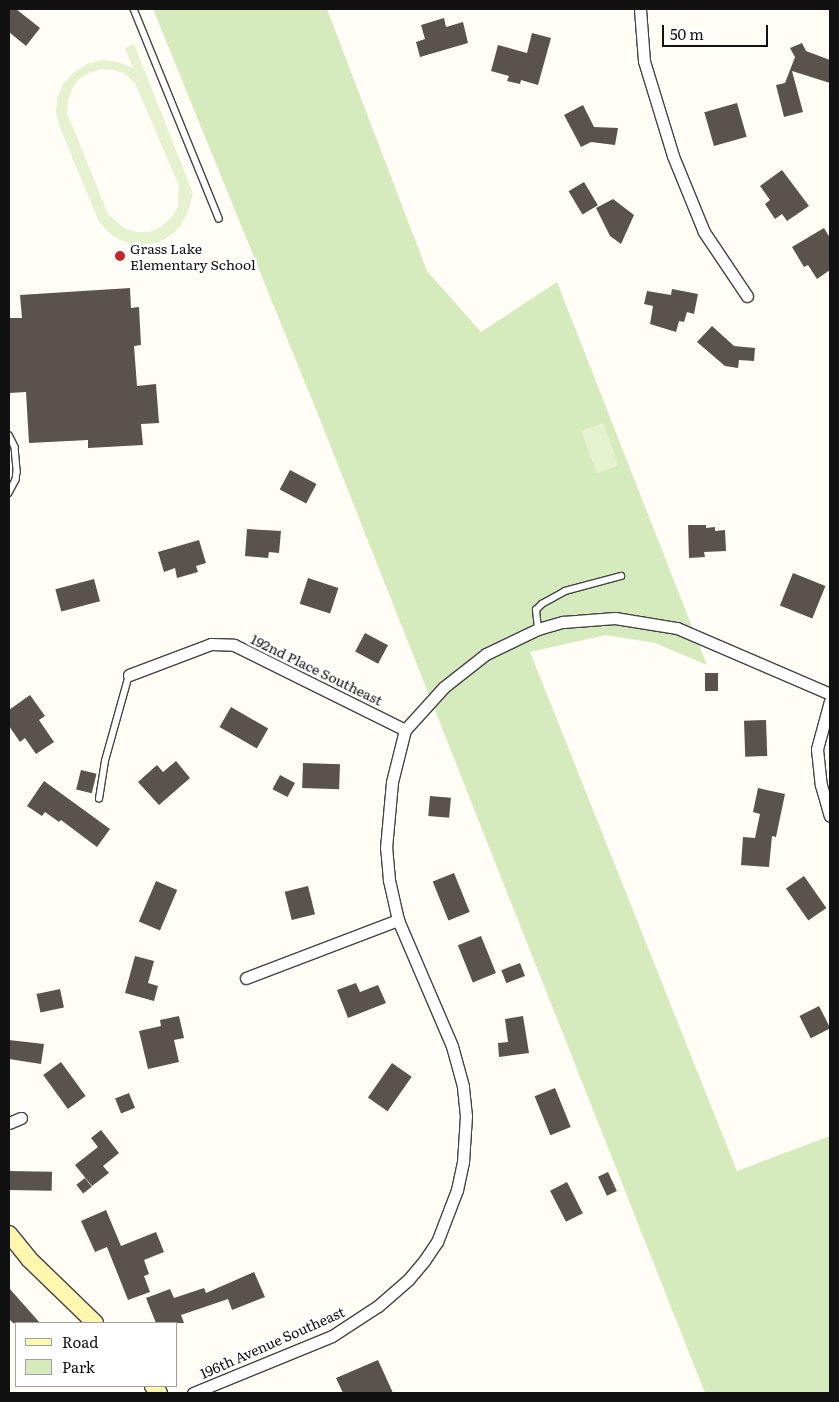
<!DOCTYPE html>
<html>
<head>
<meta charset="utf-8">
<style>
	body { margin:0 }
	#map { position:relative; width:839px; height:1402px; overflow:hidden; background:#fffdf5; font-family:Literata,serif }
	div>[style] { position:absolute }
	.green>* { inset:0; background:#d5ebbd }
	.pitch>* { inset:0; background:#e6f2cf; transform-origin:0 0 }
	.building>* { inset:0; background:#5a524d; transform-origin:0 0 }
	.roads { filter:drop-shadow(1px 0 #444) drop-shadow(-1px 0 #444) drop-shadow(0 1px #444) drop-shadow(0 -1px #444) }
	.lane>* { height:5.5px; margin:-2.75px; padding:0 2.75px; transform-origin:2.75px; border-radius:2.75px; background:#fff }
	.street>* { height:11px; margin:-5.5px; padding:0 5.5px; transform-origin:5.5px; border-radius:5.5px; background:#fff }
	.secondary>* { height:16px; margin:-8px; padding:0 8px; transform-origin:8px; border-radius:8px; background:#fff6b0 }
	.dots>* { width:14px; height:14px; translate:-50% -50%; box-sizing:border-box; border:2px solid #fff; border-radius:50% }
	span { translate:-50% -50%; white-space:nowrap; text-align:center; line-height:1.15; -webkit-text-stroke:5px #fff; paint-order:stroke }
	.poi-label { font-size:14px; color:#111 }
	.left { translate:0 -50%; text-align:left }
	.street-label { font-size:14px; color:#111 }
	.frame { position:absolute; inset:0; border:10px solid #111; pointer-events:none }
	.legend { position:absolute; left:15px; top:1322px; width:162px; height:65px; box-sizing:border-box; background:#fff; border:1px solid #a0a0a0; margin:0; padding:6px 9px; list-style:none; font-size:15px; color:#111 }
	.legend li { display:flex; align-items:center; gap:10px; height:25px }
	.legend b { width:25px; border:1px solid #a0a0a0 }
	.scale { position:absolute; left:662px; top:25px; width:106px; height:22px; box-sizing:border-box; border:2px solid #111; border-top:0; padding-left:6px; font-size:15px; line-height:18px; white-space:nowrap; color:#111; -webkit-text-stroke:4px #fff; paint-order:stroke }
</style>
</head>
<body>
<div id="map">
	<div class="green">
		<i style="clip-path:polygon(153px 9px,327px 9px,427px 271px,481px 332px,557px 282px,707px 665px,655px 643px,606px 635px,530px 652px,737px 1171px,830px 1136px,830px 1393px,705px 1393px,321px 422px)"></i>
	</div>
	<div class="pitch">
		<i style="clip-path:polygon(evenodd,134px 44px,193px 193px,188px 212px,181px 225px,170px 236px,157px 243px,142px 245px,128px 243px,114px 237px,99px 222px,60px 128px,56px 113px,57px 99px,63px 84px,74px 72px,87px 64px,103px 60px,119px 62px,133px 68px,125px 48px,134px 44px,101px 69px,114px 70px,125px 74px,135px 83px,179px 186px,178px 207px,171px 218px,161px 227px,149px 232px,136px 232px,124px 228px,108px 214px,67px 113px,68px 101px,72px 89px,79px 79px,89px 73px,101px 69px)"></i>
		<i style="left:603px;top:423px;width:45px;height:23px;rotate:70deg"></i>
	</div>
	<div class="building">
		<i style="clip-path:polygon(9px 9px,16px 9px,40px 28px,26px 46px,9px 32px)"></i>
		<i style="clip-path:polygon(444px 18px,446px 27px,463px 22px,468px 43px,420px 57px,416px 42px,425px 39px,421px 25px)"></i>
		<i style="clip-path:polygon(532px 33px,551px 38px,538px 85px,521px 80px,520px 84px,507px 81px,509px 76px,491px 71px,498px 45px,527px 53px)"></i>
		<i style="clip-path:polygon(802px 43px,806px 51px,830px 60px,830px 83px,792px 71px,803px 112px,784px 117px,776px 85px,785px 83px,795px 57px,790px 48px)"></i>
		<i style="left:737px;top:103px;width:35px;height:34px;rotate:74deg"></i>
		<i style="clip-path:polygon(583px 105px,594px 127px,618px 128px,615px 145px,591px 142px,581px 147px,564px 115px)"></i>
		<i style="clip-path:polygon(782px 170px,809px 206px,787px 221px,782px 214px,775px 219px,765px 204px,770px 200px,760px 186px)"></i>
		<i style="left:584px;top:182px;width:27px;height:18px;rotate:59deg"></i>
		<i style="clip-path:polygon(613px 199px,634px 215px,621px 244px,610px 236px,596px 208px)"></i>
		<i style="clip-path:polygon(824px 228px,830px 238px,830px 270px,817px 279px,808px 265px,804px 267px,792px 247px)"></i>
		<i style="clip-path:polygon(130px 288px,131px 308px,139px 307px,141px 345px,134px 346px,137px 386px,156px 384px,159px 423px,141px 424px,143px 445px,88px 448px,88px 440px,29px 443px,26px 392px,9px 393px,9px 318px,22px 318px,20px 295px)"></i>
		<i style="clip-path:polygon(672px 289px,698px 294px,694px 314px,687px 312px,684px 322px,679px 321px,676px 332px,650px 324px,653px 306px,644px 304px,647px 291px,671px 295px)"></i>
		<i style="clip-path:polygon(712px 326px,734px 346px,755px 348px,754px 361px,739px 360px,738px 368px,725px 366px,697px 342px)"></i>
		<i style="left:290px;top:470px;width:30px;height:22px;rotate:28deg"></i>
		<i style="clip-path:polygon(688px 525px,706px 525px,706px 528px,715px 527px,715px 531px,725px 530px,726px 551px,704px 552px,705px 557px,689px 558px)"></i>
		<i style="clip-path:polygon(247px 529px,281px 531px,279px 553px,269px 552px,268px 558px,245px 556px)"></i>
		<i style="clip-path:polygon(199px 540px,206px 563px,196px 566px,198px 572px,177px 578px,175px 568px,164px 572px,158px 552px)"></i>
		<i style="left:793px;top:573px;width:35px;height:35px;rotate:22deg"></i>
		<i style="left:308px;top:578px;width:32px;height:27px;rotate:18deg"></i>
		<i style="left:94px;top:579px;width:23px;height:40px;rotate:75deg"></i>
		<i style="left:365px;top:633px;width:26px;height:21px;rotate:28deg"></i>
		<i style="left:705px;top:673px;width:13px;height:18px"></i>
		<i style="clip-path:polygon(30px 695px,45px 716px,39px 720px,54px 742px,36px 754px,25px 738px,20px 742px,9px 726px,9px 710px)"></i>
		<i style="left:231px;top:707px;width:43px;height:23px;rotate:30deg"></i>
		<i style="left:766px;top:720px;width:36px;height:22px;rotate:88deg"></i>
		<i style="clip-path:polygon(176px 761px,190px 778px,159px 805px,138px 782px,157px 765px,163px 772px)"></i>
		<i style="left:303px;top:763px;width:37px;height:25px;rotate:2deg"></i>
		<i style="left:81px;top:770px;width:16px;height:20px;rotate:14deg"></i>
		<i style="left:280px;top:775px;width:17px;height:16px;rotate:28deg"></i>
		<i style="clip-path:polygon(44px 781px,110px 829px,97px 847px,61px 820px,59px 822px,45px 812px,42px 816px,27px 806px)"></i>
		<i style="clip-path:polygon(758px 788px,785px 794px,776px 837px,772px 836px,769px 867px,741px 865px,743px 837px,755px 838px,760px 814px,753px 812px)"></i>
		<i style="left:430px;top:796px;width:21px;height:20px;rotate:5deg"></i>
		<i style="left:454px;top:873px;width:42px;height:23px;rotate:68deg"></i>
		<i style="left:804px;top:876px;width:39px;height:22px;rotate:55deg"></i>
		<i style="left:156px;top:881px;width:23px;height:44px;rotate:23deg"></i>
		<i style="left:308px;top:886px;width:29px;height:24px;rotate:76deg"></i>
		<i style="left:481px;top:936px;width:40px;height:25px;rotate:68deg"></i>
		<i style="clip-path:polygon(135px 956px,154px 961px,148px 983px,158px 986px,154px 1001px,125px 993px)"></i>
		<i style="left:520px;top:963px;width:14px;height:20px;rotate:69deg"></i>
		<i style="clip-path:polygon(356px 983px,360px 992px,378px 985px,386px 1003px,348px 1018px,337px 990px)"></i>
		<i style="left:60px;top:989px;width:19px;height:24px;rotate:78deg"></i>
		<i style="left:819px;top:1006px;width:25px;height:22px;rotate:63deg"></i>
		<i style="clip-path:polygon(179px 1016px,184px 1038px,174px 1040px,179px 1062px,148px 1069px,139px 1031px,161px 1026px,160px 1020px)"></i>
		<i style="clip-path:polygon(523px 1016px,529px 1053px,499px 1057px,498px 1043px,508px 1042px,505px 1019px)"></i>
		<i style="clip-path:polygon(9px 1040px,44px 1044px,41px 1064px,9px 1059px)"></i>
		<i style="left:61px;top:1062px;width:42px;height:22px;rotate:54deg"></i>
		<i style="left:392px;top:1063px;width:24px;height:42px;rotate:35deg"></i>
		<i style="left:555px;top:1088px;width:42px;height:22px;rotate:68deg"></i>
		<i style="left:129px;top:1093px;width:16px;height:15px;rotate:68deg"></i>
		<i style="clip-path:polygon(101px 1130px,119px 1153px,103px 1166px,109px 1173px,92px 1186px,75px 1165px,98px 1147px,91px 1138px)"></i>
		<i style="left:9px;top:1171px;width:43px;height:19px;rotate:1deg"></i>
		<i style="left:608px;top:1172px;width:21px;height:11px;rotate:65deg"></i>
		<i style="left:85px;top:1178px;width:11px;height:11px;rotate:52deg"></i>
		<i style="left:567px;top:1182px;width:35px;height:19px;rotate:63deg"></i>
		<i style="clip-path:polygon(106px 1210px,121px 1246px,156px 1232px,164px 1252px,144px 1260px,149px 1274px,144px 1276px,150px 1292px,128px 1300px,107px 1247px,95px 1252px,81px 1221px)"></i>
		<i style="clip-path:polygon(254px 1272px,265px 1297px,232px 1310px,228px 1299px,181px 1315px,184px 1323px,156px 1323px,146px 1298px,170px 1289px,174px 1298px,204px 1288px,206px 1293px)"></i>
		<i style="clip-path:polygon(9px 1288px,40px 1323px,13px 1323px,9px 1319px)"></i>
		<i style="clip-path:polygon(378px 1360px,393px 1393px,343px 1393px,336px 1378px)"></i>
	</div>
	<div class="roads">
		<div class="lane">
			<i style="left:134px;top:9px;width:226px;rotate:67.9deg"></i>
			<i style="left:9px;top:435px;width:13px;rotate:63deg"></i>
			<i style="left:15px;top:447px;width:25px;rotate:85deg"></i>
			<i style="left:17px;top:472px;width:8px;rotate:97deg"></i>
			<i style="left:16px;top:480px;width:15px;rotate:118deg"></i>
			<i style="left:538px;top:629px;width:19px;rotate:-96deg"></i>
			<i style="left:536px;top:610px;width:8px;rotate:-45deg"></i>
			<i style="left:542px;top:604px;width:26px;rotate:-29deg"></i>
			<i style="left:565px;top:591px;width:58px;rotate:-15deg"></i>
			<i style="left:99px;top:799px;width:38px;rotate:-81deg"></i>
			<i style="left:105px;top:761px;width:89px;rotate:-74.4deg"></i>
		</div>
		<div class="street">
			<i style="left:640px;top:9px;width:52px;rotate:85.6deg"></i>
			<i style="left:644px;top:61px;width:99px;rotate:73deg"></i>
			<i style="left:673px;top:156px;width:82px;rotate:67.8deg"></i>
			<i style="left:704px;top:232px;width:77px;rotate:56.1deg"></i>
			<i style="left:129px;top:675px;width:88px;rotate:-20.7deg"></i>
			<i style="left:211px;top:644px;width:23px;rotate:2deg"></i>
			<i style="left:234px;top:645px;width:191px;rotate:26.4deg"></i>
			<i style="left:830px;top:701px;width:50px;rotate:105.2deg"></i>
			<i style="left:817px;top:749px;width:36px;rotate:84deg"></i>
			<i style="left:821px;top:785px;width:32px;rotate:74deg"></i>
			<i style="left:246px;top:978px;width:163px;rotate:-20.9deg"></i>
			<i style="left:9px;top:1123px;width:13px;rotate:-23deg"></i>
			<i style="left:193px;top:1393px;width:150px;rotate:-22.3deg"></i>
			<i style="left:332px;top:1336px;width:55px;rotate:-33.1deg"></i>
			<i style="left:378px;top:1306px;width:40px;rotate:-41deg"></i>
			<i style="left:408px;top:1280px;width:25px;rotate:-50deg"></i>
			<i style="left:424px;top:1261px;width:23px;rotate:-56deg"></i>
			<i style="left:437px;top:1242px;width:56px;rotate:-69deg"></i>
			<i style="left:457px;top:1190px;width:29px;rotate:-78deg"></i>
			<i style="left:463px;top:1162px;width:46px;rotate:-86.3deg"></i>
			<i style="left:466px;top:1116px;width:30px;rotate:-96deg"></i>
			<i style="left:463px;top:1086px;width:41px;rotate:-105.4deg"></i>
			<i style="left:452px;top:1046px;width:137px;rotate:-113.2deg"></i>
			<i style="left:398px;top:920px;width:41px;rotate:-102.7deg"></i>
			<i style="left:389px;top:880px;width:32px;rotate:-95deg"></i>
			<i style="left:386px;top:848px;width:66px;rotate:-84.8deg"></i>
			<i style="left:392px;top:782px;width:54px;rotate:-76deg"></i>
			<i style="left:405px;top:730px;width:58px;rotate:-47.8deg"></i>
			<i style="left:444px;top:687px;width:53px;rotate:-38.2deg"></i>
			<i style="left:486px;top:654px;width:58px;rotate:-25.7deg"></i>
			<i style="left:538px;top:629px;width:26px;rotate:-16deg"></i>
			<i style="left:563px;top:622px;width:52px;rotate:-4.4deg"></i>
			<i style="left:615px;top:618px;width:63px;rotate:9.2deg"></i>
			<i style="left:677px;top:628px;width:167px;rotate:23.3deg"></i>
		</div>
		<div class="secondary">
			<i style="left:9px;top:1234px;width:32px;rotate:51deg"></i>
			<i style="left:29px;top:1259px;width:92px;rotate:44.1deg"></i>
			<i style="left:153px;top:1386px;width:9px;rotate:49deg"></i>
		</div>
	</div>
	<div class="dots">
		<i style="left:120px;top:256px;background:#c4262e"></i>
	</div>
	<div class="poi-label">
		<span class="left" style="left:130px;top:256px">Grass Lake<br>Elementary School</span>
	</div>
	<div class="street-label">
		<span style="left:317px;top:669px;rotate:26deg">192nd Place Southeast</span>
		<span style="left:272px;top:1342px;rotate:-24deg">196th Avenue Southeast</span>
	</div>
	<div class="frame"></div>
	<ul class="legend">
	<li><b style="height:6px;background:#fff6b0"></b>Road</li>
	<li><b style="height:14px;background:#d5ebbd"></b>Park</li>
	</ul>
	<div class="scale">50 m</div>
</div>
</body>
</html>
